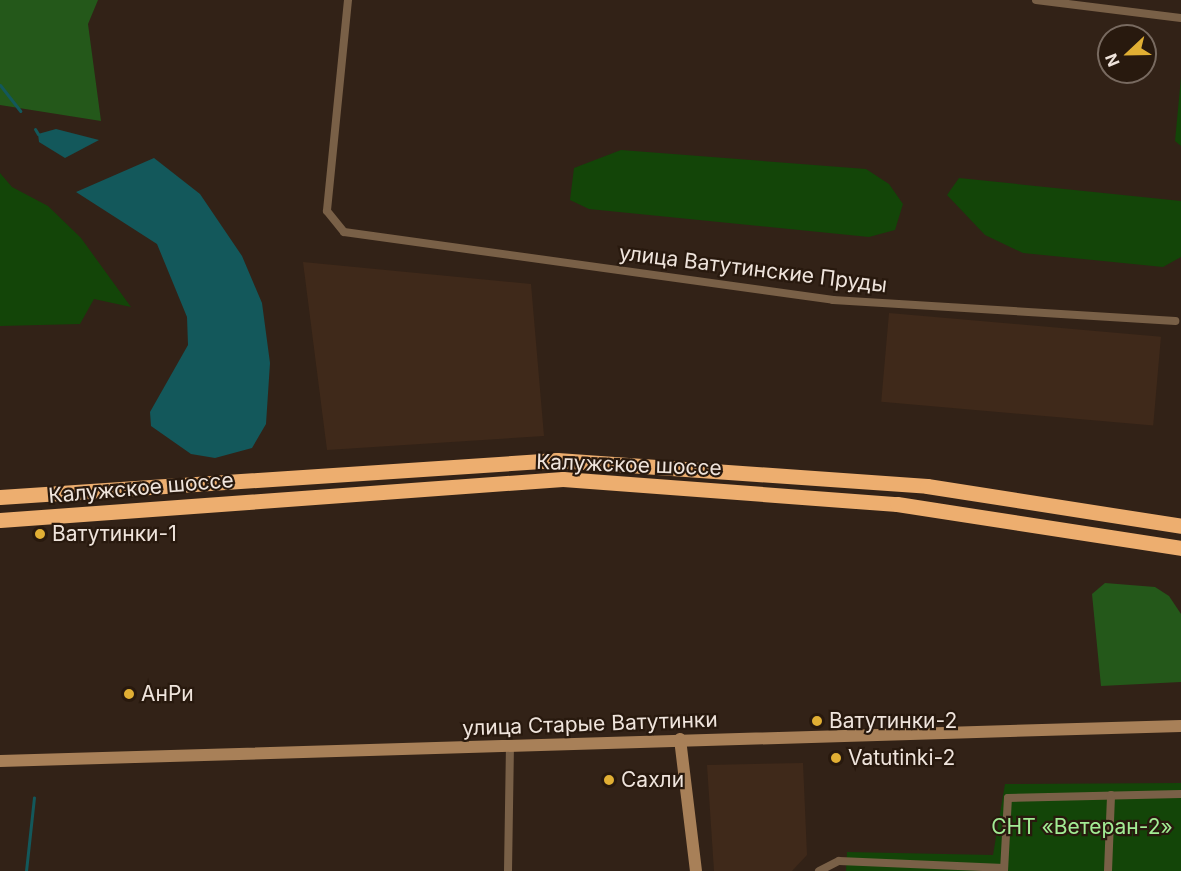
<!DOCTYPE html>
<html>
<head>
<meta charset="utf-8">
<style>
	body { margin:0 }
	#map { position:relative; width:1181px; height:871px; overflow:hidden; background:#322217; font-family:Inter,sans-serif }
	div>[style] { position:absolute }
	.built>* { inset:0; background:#3f291a; transform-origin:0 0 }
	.green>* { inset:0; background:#134508 }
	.forest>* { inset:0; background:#24581a }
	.water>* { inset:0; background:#13585b }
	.stream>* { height:3px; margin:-1.5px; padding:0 1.5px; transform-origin:1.5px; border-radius:1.5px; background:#13585b }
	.street>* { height:8px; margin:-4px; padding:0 4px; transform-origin:4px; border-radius:4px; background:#796047 }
	.secondary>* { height:12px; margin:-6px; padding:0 6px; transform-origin:6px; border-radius:6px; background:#a88058 }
	.highway>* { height:15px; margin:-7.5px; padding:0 7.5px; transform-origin:7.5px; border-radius:7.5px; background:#edae6f }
	.dots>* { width:16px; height:16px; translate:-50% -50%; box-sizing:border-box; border:3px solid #28190e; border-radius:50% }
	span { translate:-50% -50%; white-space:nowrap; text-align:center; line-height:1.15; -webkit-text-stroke:4.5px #28190e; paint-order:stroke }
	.street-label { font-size:21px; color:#efe4dc }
	.poi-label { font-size:21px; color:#efe4dc }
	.left { translate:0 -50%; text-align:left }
	.park-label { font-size:21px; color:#a2ec94 }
	.north { position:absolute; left:1097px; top:24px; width:60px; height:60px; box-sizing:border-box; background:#28190e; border:2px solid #786a60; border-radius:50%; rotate:248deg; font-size:16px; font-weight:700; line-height:24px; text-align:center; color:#efe4dc }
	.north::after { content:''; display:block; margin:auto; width:21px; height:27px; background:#e1af34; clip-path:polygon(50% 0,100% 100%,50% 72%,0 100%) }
</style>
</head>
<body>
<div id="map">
	<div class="built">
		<i style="clip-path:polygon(303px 262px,531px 284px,544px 436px,327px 450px)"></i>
		<i style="left:889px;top:313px;width:273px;height:89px;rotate:5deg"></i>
		<i style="clip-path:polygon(803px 763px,807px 855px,792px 871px,714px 871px,707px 765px)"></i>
	</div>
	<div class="green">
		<i style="clip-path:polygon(1181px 77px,1181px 146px,1175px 141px)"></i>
		<i style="clip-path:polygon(621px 150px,866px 169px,889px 184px,903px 204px,895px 230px,869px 237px,589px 209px,570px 200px,574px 168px)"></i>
		<i style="clip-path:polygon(0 173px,12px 187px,48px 206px,81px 238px,131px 307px,94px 299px,80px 324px,0 326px)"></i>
		<i style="clip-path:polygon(959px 178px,1181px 201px,1181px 257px,1163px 267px,1023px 253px,985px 235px,947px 195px)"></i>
		<i style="clip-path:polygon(1181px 783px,1181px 871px,846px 871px,847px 852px,993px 855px,1005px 784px)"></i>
	</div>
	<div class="forest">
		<i style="clip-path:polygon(0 0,98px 0,88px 24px,101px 121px,0 105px)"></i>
		<i style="clip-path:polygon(1105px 583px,1155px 587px,1169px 596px,1181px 614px,1181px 682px,1101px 686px,1092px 594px)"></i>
	</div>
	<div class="water">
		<i style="clip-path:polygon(56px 129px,99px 140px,65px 158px,39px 142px,38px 134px)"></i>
		<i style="clip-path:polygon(154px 158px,200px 194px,242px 256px,262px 303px,270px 363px,266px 424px,252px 448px,215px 458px,191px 454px,151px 426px,150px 412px,188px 345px,187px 317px,157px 244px,76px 192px)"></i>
	</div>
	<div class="stream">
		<i style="left:0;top:85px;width:33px;rotate:52deg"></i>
		<i style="left:35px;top:129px;width:6px;rotate:59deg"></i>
		<i style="left:26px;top:871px;width:74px;rotate:-83.8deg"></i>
	</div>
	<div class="street">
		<i style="left:348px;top:0;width:212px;rotate:95.7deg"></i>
		<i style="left:327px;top:211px;width:27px;rotate:51deg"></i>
		<i style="left:344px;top:232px;width:494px;rotate:7.9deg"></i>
		<i style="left:833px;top:300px;width:343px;rotate:3.5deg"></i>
		<i style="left:1036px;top:0;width:146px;rotate:7.1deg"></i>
		<i style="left:508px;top:871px;width:123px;rotate:-89.1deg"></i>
		<i style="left:819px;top:871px;width:22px;rotate:-27deg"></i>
		<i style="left:839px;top:861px;width:165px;rotate:2.4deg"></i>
		<i style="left:1004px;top:871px;width:73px;rotate:-86.9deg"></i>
		<i style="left:1008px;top:798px;width:173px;rotate:-1.3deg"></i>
		<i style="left:1108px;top:871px;width:76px;rotate:-87.7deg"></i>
	</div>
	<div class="secondary">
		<i style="left:680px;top:739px;width:133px;rotate:83.1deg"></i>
		<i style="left:0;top:761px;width:1182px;rotate:-1.7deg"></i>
	</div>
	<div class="highway">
		<i style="left:0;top:497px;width:558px;rotate:-3.8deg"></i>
		<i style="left:557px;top:460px;width:371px;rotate:4deg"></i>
		<i style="left:927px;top:486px;width:257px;rotate:8.9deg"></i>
		<i style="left:0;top:520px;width:564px;rotate:-4.17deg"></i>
		<i style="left:563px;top:479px;width:335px;rotate:4.3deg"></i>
		<i style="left:897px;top:504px;width:287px;rotate:8.8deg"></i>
	</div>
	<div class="dots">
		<i style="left:40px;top:534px;background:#e1af34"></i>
		<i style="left:129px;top:694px;background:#e1af34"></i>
		<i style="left:817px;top:721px;background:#e1af34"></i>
		<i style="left:836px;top:758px;background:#e1af34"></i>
		<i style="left:609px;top:780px;background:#e1af34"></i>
	</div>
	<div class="street-label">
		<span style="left:753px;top:269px;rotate:7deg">улица Ватутинские Пруды</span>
		<span style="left:629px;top:465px;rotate:2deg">Калужское шоссе</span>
		<span style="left:141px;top:488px;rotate:-5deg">Калужское шоссе</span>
		<span style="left:590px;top:724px;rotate:-2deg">улица Старые Ватутинки</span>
	</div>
	<div class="poi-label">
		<span class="left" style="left:52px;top:534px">Ватутинки-1</span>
		<span class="left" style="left:141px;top:694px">АнРи</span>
		<span class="left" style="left:829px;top:721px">Ватутинки-2</span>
		<span class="left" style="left:848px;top:758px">Vatutinki-2</span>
		<span class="left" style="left:621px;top:780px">Сахли</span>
	</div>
	<div class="park-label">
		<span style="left:1082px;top:827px">СНТ «Ветеран-2»</span>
	</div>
	<div class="north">N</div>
</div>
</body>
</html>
